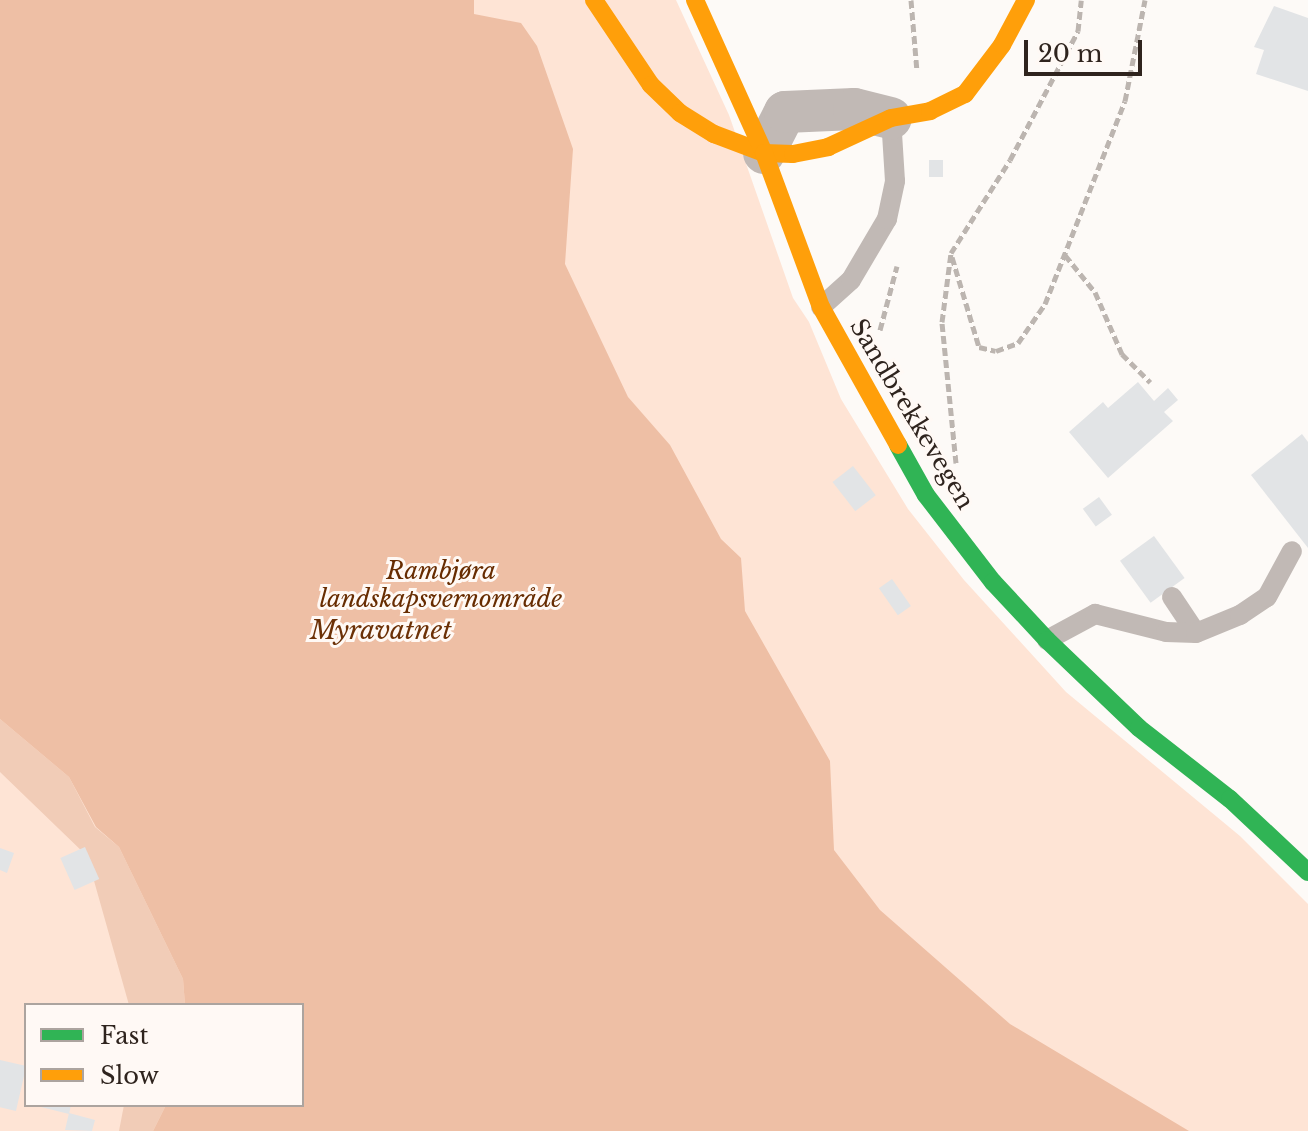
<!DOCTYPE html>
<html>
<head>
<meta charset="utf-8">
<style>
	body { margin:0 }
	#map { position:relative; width:1308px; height:1131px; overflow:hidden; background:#fdfaf7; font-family:"Libre Baskerville",serif }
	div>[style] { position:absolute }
	.green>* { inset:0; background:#fee4d5 }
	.forest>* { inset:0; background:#f1ccb7 }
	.water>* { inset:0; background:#eebfa5 }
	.building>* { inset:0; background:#e2e4e6; transform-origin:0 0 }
	.path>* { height:5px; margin-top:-2.5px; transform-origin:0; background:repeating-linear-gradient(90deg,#bcb5b0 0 8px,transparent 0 12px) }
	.lane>* { height:20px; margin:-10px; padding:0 10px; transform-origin:10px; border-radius:10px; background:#c1b9b5 }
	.street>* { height:42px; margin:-21px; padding:0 21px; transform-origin:21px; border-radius:21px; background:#c1b9b5 }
	.fast>* { height:18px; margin:-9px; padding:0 9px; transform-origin:9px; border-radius:9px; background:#30b455 }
	.slow>* { height:18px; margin:-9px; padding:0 9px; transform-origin:9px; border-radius:9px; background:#ff9f0a }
	span { translate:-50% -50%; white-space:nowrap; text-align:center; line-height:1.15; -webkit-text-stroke:6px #fff9f5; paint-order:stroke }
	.street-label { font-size:24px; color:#2f241e }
	.park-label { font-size:24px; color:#672c01; font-style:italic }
	.water-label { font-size:26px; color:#6c3107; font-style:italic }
	.legend { position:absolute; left:24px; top:1003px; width:280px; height:104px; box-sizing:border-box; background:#fff9f5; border:2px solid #aca49f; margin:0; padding:10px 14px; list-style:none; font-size:24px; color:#2f241e }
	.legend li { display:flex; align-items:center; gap:16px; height:40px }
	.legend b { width:40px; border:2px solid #aca49f }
	.scale { position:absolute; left:1024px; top:40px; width:118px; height:36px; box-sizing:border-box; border:4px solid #2f241e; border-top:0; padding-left:10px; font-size:24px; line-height:28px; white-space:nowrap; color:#2f241e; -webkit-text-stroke:6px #fff9f5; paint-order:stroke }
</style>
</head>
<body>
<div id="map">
	<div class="green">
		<i style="clip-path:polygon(evenodd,0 0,676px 0,729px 115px,793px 298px,809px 322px,841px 399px,908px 509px,964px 580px,1066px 692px,1240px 836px,1308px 904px,1308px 1131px,0 1131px,0 0,26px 1005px,302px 1005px,302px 1105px,26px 1105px,26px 1005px)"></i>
	</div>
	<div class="forest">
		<i style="clip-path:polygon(0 719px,69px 777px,95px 827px,119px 847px,183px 979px,185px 1005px,129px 1005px,87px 856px,0 772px)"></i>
		<i style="clip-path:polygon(124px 1105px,166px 1105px,153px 1131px,119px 1131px)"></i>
	</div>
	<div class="water">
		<i style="clip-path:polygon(0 0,474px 0,474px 14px,521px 23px,537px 46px,573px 149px,565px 264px,628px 397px,670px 445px,721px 539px,741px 558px,745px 611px,830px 761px,834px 850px,880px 910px,1010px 1024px,1189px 1131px,153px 1131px,166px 1105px,302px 1105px,302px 1005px,185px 1005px,183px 979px,119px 847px,96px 827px,69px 777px,0 719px)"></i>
	</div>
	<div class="building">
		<i style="clip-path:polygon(1274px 6px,1308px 18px,1308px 91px,1256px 74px,1264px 50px,1254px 47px)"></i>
		<i style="left:929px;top:160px;width:14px;height:17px"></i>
		<i style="clip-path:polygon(1138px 382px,1154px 401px,1168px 388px,1178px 400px,1164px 412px,1173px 421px,1108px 478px,1069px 432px,1103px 402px,1108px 408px)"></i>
		<i style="clip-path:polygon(1302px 434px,1308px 442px,1308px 548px,1251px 475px)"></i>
		<i style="left:853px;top:466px;width:37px;height:26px;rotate:52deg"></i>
		<i style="left:1099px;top:497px;width:22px;height:20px;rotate:54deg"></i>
		<i style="left:1154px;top:536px;width:52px;height:42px;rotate:54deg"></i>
		<i style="left:892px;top:579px;width:33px;height:16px;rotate:55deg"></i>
		<i style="left:85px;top:847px;width:35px;height:27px;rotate:66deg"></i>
		<i style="clip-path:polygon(0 848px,14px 853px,7px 873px,0 870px)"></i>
		<i style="left:0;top:1060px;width:27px;height:46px;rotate:13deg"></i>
		<i style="clip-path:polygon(33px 1105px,71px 1105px,69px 1114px)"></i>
		<i style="clip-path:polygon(69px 1113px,95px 1120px,92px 1131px,65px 1130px)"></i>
	</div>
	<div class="path">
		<i style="left:911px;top:0;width:71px;rotate:85.2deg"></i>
		<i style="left:1065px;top:255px;width:48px;rotate:51deg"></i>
		<i style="left:1095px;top:292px;width:68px;rotate:66.5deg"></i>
		<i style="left:1122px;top:354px;width:40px;rotate:45deg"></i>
		<i style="left:952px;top:257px;width:94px;rotate:73.3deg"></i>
		<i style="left:979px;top:347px;width:17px;rotate:13deg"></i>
		<i style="left:996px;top:351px;width:23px;rotate:-20deg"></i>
		<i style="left:1018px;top:343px;width:47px;rotate:-55.3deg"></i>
		<i style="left:1045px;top:304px;width:218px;rotate:-68.5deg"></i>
		<i style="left:1125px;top:101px;width:103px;rotate:-78.8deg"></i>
		<i style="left:880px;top:330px;width:66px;rotate:-75.1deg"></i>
		<i style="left:956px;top:463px;width:142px;rotate:-95.7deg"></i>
		<i style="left:942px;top:322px;width:70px;rotate:-82.6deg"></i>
		<i style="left:951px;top:253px;width:110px;rotate:-57.6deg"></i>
		<i style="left:1010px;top:160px;width:146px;rotate:-62.2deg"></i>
		<i style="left:1078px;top:31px;width:31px;rotate:-84deg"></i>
	</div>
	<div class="lane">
		<i style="left:821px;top:307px;width:40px;rotate:-42deg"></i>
		<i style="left:851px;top:280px;width:71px;rotate:-59.5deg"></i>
		<i style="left:887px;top:219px;width:39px;rotate:-78deg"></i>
		<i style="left:895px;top:181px;width:63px;rotate:-93.6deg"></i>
		<i style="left:1172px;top:597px;width:43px;rotate:56.3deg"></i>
		<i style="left:1047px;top:640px;width:55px;rotate:-28.4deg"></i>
		<i style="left:1095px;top:614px;width:73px;rotate:14.2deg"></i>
		<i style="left:1166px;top:632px;width:30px;rotate:2deg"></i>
		<i style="left:1196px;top:633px;width:48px;rotate:-22.2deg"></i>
		<i style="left:1240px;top:615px;width:32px;rotate:-34deg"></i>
		<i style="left:1267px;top:597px;width:52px;rotate:-61.5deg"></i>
	</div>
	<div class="street">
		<i style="left:764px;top:153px;width:46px;rotate:-62.9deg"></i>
		<i style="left:785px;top:112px;width:69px;rotate:-2.5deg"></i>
		<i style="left:854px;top:109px;width:38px;rotate:14deg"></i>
	</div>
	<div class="fast">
		<i style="left:898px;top:445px;width:57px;rotate:60.8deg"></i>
		<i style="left:926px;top:495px;width:110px;rotate:52.4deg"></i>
		<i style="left:993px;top:582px;width:79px;rotate:47deg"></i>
		<i style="left:1047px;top:640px;width:127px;rotate:43.7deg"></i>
		<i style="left:1139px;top:728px;width:115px;rotate:38deg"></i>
		<i style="left:1230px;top:799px;width:107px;rotate:43.1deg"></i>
	</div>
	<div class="slow">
		<i style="left:594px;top:0;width:102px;rotate:56.2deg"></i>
		<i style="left:651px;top:85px;width:40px;rotate:44deg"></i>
		<i style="left:680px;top:113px;width:40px;rotate:32deg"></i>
		<i style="left:714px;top:134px;width:53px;rotate:20.8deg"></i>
		<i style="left:764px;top:153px;width:29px;rotate:2deg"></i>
		<i style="left:793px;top:154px;width:36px;rotate:-11deg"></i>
		<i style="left:828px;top:147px;width:69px;rotate:-24.7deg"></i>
		<i style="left:891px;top:118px;width:40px;rotate:-10deg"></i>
		<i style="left:930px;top:111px;width:39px;rotate:-26deg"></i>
		<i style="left:965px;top:94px;width:61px;rotate:-52.9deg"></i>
		<i style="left:1002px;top:45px;width:51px;rotate:-61.9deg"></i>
		<i style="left:695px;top:0;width:168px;rotate:65.7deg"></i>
		<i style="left:764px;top:153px;width:164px;rotate:69.7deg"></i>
		<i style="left:821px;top:307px;width:158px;rotate:60.8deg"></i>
	</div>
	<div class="street-label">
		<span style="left:912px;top:414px;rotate:59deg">Sandbrekkevegen</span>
	</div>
	<div class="park-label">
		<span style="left:441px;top:585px">Rambjøra<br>landskapsvernområde</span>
	</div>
	<div class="water-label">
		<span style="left:381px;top:631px">Myravatnet</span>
	</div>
	<ul class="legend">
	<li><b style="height:10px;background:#30b455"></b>Fast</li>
	<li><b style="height:10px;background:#ff9f0a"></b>Slow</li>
	</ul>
	<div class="scale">20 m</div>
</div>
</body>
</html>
